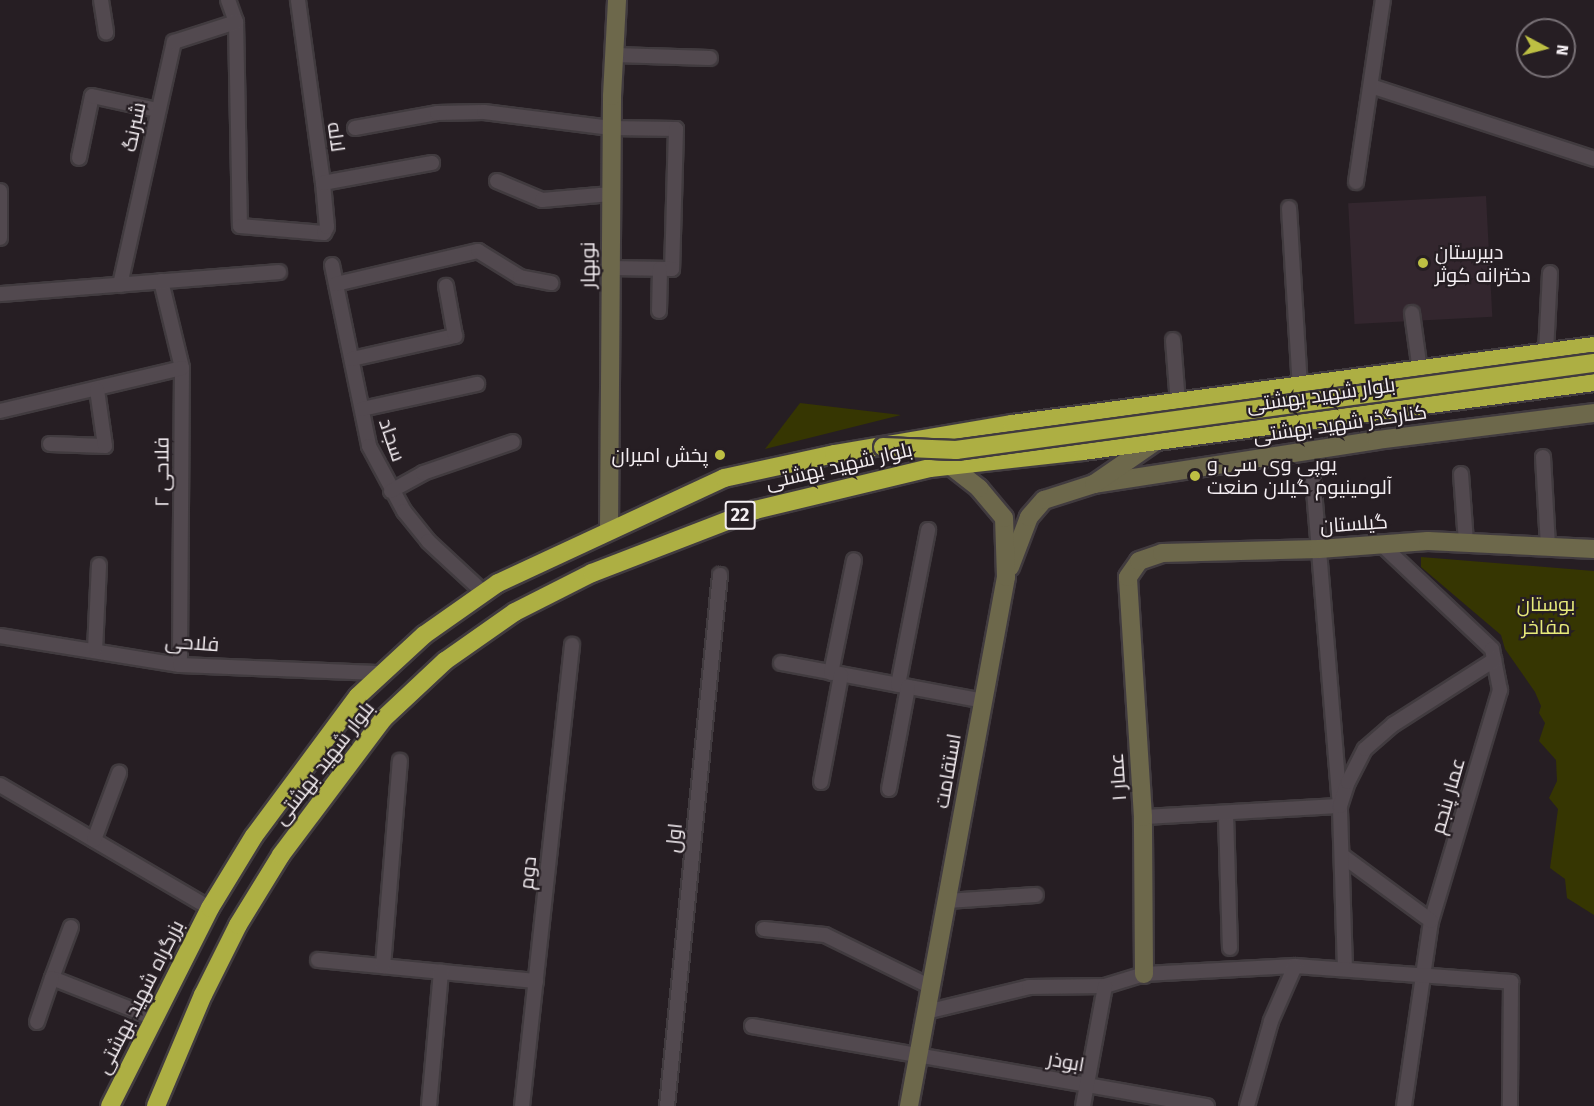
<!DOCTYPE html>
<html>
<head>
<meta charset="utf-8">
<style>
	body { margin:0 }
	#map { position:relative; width:1594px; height:1106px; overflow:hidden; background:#261e23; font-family:"Fira Sans",Cairo,sans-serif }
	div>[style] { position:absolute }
	.built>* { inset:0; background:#33262e; transform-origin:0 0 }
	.green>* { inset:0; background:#363602 }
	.roads { filter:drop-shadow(2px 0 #413b3f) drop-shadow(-2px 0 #413b3f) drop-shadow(0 2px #413b3f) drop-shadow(0 -2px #413b3f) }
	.street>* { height:14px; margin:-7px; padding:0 7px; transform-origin:7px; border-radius:7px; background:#52494f }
	.secondary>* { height:18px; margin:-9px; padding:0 9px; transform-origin:9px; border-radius:9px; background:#6d684b }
	.highway>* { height:18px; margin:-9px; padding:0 9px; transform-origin:9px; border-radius:9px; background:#adaf43 }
	.bridges { filter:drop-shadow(2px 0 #413b3f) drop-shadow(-2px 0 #413b3f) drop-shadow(0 2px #413b3f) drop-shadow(0 -2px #413b3f) }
	.highway-bridge>* { height:18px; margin:-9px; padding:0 9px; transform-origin:9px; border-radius:9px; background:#adaf43 }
	.dots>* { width:16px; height:16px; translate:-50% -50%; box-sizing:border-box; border:3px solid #261e23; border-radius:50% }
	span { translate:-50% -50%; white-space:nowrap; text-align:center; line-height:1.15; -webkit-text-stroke:4.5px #261e23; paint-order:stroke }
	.shield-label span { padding:2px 4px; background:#261e23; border:2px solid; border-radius:4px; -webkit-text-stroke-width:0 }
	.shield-label { font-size:18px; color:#f4eef2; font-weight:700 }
	.street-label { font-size:20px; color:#f4eef2 }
	.poi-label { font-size:20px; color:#f4eef2 }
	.left { translate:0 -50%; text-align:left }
	.right { translate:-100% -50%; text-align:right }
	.park-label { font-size:20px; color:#e7ea7a }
	.north { position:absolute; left:1516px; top:18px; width:60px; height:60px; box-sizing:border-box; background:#261e23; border:2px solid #787176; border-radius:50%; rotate:97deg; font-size:16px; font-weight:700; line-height:24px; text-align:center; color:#f4eef2 }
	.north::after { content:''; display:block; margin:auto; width:21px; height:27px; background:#bdbf43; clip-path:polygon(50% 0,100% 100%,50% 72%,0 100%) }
</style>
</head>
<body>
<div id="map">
	<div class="built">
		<i style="left:1486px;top:196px;width:121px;height:138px;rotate:87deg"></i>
	</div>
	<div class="green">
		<i style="clip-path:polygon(800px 403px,901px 415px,765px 449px)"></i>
		<i style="clip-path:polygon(1421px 557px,1594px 571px,1594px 915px,1567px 898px,1565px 879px,1550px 868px,1558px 809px,1549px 798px,1557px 781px,1556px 760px,1539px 741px,1545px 723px,1539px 713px,1541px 706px,1535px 692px,1505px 649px,1501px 635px,1421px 567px)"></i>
	</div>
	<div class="roads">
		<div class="street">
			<i style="left:101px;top:0;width:33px;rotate:81deg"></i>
			<i style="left:228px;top:0;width:23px;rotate:70deg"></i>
			<i style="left:236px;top:22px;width:204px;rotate:88.9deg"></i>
			<i style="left:240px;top:226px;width:84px;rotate:4.8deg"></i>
			<i style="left:324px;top:233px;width:7px;rotate:-63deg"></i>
			<i style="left:327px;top:227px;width:44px;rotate:-95.2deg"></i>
			<i style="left:323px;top:183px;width:185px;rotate:-97.8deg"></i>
			<i style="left:614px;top:55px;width:96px;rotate:1.8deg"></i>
			<i style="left:1371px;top:86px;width:235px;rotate:18.1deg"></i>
			<i style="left:355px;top:128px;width:83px;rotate:-10.4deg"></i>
			<i style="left:437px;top:113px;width:47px;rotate:-1.2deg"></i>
			<i style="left:484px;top:112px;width:128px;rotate:7.2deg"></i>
			<i style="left:611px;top:128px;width:65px;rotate:0.9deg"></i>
			<i style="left:676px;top:129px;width:140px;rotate:91.6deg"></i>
			<i style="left:672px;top:269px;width:62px;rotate:-179.1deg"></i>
			<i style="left:79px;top:158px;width:63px;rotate:-78.2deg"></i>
			<i style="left:92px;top:96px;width:66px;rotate:12.2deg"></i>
			<i style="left:497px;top:181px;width:49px;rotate:22.9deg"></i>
			<i style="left:542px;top:200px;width:69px;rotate:-5deg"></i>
			<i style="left:1356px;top:182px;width:184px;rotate:-81.6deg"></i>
			<i style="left:323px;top:183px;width:111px;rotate:-10.4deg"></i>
			<i style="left:0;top:191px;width:47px;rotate:90deg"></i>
			<i style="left:1289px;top:208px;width:179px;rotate:86.5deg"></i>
			<i style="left:332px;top:265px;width:185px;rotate:78.4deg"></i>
			<i style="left:369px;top:446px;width:74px;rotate:61.7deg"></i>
			<i style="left:404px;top:511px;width:38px;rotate:51deg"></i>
			<i style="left:428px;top:541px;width:76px;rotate:42.9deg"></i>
			<i style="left:161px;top:281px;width:89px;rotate:76.4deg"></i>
			<i style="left:182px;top:368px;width:297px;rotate:90.4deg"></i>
			<i style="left:336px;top:284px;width:146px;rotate:-13.1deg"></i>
			<i style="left:478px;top:251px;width:49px;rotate:31.8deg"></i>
			<i style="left:520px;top:277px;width:32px;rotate:11deg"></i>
			<i style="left:120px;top:285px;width:249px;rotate:-77.5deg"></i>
			<i style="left:174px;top:42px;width:65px;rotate:-17.9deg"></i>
			<i style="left:0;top:294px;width:280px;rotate:-4.5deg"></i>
			<i style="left:659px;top:311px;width:42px;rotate:-88.6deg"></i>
			<i style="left:1412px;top:313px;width:59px;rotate:82.1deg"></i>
			<i style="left:1173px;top:340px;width:63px;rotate:85.5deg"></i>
			<i style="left:1546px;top:352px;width:79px;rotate:-87.1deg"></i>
			<i style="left:352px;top:359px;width:106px;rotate:-12.6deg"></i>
			<i style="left:455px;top:336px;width:51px;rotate:-100.2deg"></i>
			<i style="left:362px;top:409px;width:118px;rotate:-12.3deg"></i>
			<i style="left:0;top:411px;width:187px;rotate:-13.3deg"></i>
			<i style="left:50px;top:444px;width:55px;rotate:2.1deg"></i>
			<i style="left:105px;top:446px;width:57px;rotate:-98.1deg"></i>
			<i style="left:1543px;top:457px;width:89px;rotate:86.8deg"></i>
			<i style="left:1461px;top:474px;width:68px;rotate:85.8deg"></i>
			<i style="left:391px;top:491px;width:37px;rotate:-29deg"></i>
			<i style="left:423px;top:473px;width:95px;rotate:-19deg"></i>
			<i style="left:1381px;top:544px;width:153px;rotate:43.4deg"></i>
			<i style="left:1492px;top:649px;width:42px;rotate:79deg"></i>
			<i style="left:1500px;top:690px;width:241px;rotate:106.6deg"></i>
			<i style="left:1431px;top:921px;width:187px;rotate:98.3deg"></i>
			<i style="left:0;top:636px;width:182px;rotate:9.2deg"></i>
			<i style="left:180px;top:665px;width:203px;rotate:2.3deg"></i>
			<i style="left:95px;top:650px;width:85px;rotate:-87.3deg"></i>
			<i style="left:781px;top:663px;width:207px;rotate:10.6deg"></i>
			<i style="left:831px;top:673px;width:115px;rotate:-78.5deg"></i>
			<i style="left:898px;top:685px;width:158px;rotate:-79deg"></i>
			<i style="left:821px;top:782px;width:109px;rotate:-79.4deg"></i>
			<i style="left:0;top:785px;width:243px;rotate:30.4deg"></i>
			<i style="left:889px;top:789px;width:104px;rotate:-79.4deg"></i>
			<i style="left:1226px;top:815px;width:133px;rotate:88.3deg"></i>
			<i style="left:1143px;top:817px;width:197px;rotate:-3.2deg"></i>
			<i style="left:1340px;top:806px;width:327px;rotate:-94.7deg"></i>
			<i style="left:94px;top:840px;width:72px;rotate:-69.5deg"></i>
			<i style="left:1344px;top:857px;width:108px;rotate:36.3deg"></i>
			<i style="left:947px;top:901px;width:89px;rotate:-3.9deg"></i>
			<i style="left:71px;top:927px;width:54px;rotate:110.4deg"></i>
			<i style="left:52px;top:978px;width:112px;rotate:21.5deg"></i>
			<i style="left:764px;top:929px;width:61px;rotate:5.6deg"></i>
			<i style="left:825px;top:935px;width:118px;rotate:26.1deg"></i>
			<i style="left:318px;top:960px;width:219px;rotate:5.5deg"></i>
			<i style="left:383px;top:966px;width:206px;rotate:-85.3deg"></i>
			<i style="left:1345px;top:969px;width:163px;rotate:-91.8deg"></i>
			<i style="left:1340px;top:806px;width:25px;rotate:-72deg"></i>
			<i style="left:1348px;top:782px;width:37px;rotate:-63deg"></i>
			<i style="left:1365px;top:749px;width:38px;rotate:-41deg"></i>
			<i style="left:1394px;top:724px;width:119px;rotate:-32.6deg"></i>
			<i style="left:926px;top:1012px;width:106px;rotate:-13.6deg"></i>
			<i style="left:1029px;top:987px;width:76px;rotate:-0.8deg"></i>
			<i style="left:1105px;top:986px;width:41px;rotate:-17.1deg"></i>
			<i style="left:1144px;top:974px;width:151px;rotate:-3deg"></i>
			<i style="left:1295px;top:966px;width:217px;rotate:4.2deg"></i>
			<i style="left:1511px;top:982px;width:124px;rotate:90.5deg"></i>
			<i style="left:37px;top:1022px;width:46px;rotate:-71.2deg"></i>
			<i style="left:752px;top:1026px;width:462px;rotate:10deg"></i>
			<i style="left:429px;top:1106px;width:135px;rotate:-84.9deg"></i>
			<i style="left:522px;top:1106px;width:464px;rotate:-83.8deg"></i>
			<i style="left:667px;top:1106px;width:534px;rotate:-84.3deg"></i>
			<i style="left:1083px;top:1106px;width:122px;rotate:-79.6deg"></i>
			<i style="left:1247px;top:1106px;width:88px;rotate:-74.2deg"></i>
			<i style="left:1271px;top:1021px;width:60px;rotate:-66.4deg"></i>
		</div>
		<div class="secondary">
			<i style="left:1094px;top:484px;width:286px;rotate:-8.8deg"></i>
			<i style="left:1377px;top:440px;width:219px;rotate:-7.1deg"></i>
			<i style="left:609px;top:530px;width:434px;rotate:-89.6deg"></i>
			<i style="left:612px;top:96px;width:96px;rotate:-87deg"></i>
			<i style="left:1010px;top:567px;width:53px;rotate:-69.2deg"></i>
			<i style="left:1029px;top:517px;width:23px;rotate:-49deg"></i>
			<i style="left:1044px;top:500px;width:52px;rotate:-17.7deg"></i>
			<i style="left:1094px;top:484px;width:75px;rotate:-34.7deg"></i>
			<i style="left:1144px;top:974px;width:157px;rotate:-90.4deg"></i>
			<i style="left:1143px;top:817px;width:240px;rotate:-93.6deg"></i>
			<i style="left:1128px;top:577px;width:19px;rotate:-55deg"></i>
			<i style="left:1139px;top:561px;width:24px;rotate:-19deg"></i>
			<i style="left:1162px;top:553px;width:157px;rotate:-1.5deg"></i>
			<i style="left:1319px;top:549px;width:109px;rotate:-4.2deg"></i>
			<i style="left:1428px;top:541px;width:166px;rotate:2.8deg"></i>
			<i style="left:909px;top:1106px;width:538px;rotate:-79.61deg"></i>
			<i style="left:1006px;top:577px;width:59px;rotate:-91.9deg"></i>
			<i style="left:1004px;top:518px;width:39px;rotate:-130deg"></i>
			<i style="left:979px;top:488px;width:37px;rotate:-142deg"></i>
		</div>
		<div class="highway">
			<i style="left:110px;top:1106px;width:222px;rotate:-63.2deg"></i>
			<i style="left:210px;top:908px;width:84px;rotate:-58.6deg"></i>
			<i style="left:254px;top:836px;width:174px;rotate:-53.4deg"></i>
			<i style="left:358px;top:696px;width:90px;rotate:-42.7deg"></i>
			<i style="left:424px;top:635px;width:90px;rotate:-35.1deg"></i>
			<i style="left:498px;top:583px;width:249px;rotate:-24.9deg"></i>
			<i style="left:724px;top:478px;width:113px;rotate:-12.3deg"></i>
			<i style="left:834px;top:454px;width:181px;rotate:-9.6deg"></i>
			<i style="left:1012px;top:424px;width:587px;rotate:-7.63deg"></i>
			<i style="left:156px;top:1106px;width:121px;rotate:-67.1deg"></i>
			<i style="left:203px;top:995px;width:78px;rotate:-63.4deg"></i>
			<i style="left:238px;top:925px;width:82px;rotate:-58.4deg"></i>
			<i style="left:281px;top:855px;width:170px;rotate:-53.1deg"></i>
			<i style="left:383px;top:719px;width:85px;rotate:-43.1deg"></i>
			<i style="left:445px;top:661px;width:85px;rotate:-35deg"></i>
			<i style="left:515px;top:612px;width:86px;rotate:-26.9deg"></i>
			<i style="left:592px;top:573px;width:175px;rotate:-21.1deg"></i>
			<i style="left:755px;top:510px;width:180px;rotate:-13.5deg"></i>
			<i style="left:930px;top:468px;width:154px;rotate:-6.3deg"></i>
			<i style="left:1083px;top:451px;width:516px;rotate:-7.69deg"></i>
		</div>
	</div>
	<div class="bridges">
		<div class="highway-bridge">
			<i style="left:883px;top:447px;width:73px;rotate:2.4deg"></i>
			<i style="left:956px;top:450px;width:644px;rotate:-7.77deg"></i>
		</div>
	</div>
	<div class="dots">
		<i style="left:1423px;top:263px;background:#bdbf43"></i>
		<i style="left:720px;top:455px;background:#bdbf43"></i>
		<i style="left:1195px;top:476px;background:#bdbf43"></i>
	</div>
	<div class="shield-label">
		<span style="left:740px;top:515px">22</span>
	</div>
	<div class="street-label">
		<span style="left:134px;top:127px;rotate:-78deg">شبرنگ</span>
		<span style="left:336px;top:137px;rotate:82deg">لاله</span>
		<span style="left:588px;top:265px;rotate:-90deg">نوبهار</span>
		<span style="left:1321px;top:395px;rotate:-8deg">بلوار شهید بهشتی</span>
		<span style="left:1340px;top:424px;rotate:-8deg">کنارگذر شهید بهشتی</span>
		<span style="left:392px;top:440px;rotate:71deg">سجاد</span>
		<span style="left:839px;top:466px;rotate:-13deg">بلوار شهید بهشتی</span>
		<span style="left:162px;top:472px;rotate:-90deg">فلاحی ۲</span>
		<span style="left:1354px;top:524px;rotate:-4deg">گیلستان</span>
		<span style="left:192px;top:643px;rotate:4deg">فلاحی</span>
		<span style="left:324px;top:763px;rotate:-52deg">بلوار شهید بهشتی</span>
		<span style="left:948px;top:771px;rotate:-80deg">استقامت</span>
		<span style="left:1118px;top:777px;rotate:-94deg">عمار ۱</span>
		<span style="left:1448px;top:796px;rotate:-74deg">عمار پنجم</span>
		<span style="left:674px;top:838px;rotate:-84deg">اول</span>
		<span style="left:528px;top:873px;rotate:-84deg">دوم</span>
		<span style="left:140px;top:997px;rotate:-63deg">بزرگراه شهید بهشتی</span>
		<span style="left:1066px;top:1062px;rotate:10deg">ابوذر</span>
	</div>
	<div class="poi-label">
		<span class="left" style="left:1435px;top:264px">دبیرستان<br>دخترانه کوثر</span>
		<span class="right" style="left:708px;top:455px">پخش امیران</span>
		<span class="left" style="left:1207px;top:476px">یوپی وی سی و<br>آلومینیوم گیلان صنعت</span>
	</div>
	<div class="park-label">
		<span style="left:1546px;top:616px">بوستان<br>مفاخر</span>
	</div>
	<div class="north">N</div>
</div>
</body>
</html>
